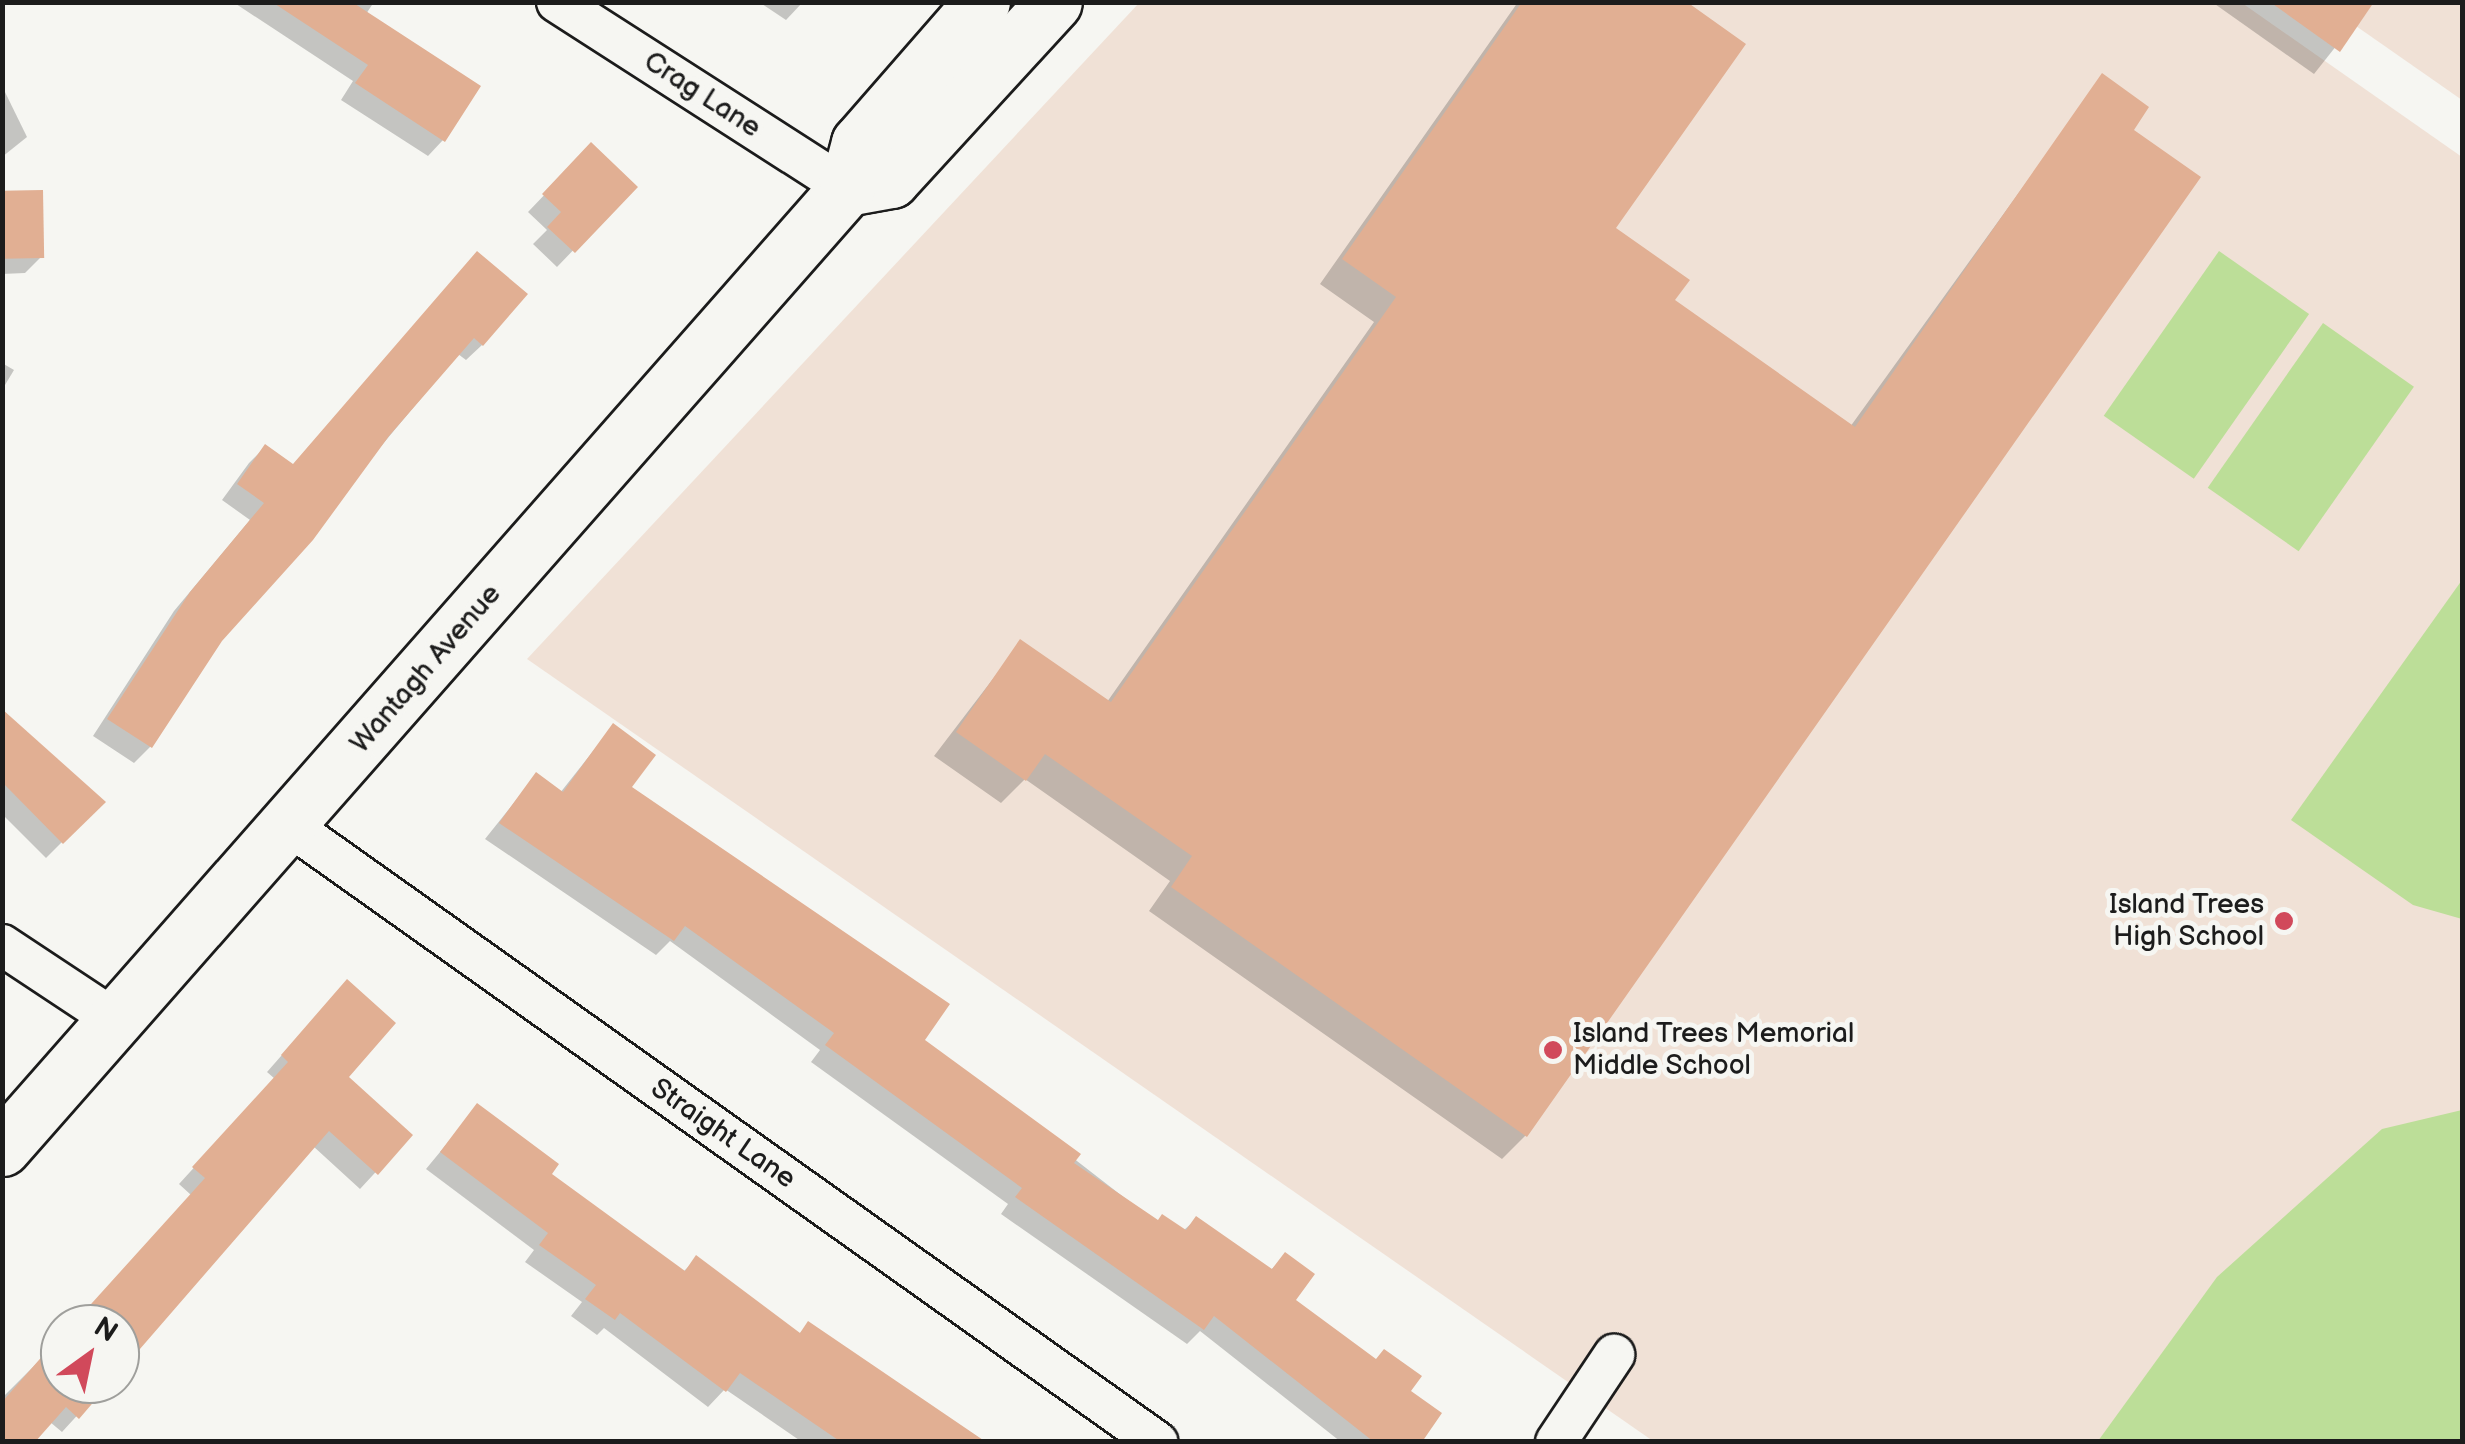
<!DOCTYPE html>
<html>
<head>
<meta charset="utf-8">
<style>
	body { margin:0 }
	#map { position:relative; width:2465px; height:1444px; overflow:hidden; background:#f6f6f2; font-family:"Balsamiq Sans",sans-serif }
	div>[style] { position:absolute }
	.built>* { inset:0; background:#f0e1d6 }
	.green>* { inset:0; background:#bcde98; transform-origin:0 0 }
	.shadow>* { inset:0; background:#0003 }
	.building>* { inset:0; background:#e1af93; transform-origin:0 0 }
	.roads { filter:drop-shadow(2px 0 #1c1c1c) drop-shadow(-2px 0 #1c1c1c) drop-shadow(0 2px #1c1c1c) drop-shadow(0 -2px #1c1c1c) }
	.street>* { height:40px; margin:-20px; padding:0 20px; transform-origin:20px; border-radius:20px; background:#f6f6f2 }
	.secondary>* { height:55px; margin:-27.5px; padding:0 27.5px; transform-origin:27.5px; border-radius:27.5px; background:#f6f6f2 }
	.dots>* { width:28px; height:28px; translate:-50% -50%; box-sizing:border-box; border:5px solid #f6f6f2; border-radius:50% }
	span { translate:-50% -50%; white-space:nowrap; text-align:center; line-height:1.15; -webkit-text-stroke:10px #f6f6f2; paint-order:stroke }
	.street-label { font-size:28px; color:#1c1c1c }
	.poi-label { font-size:28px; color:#1c1c1c }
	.right { translate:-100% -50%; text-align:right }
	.left { translate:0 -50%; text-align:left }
	.frame { position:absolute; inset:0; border:5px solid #1c1c1c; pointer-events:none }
	.north { position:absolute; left:40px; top:1304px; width:100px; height:100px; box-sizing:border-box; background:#f6f6f2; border:2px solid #9f9f9c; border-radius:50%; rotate:33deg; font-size:28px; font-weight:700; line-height:40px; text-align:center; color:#1c1c1c }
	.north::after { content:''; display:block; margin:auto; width:35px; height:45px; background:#d1495b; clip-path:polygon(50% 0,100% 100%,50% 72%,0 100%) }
</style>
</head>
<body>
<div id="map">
	<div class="built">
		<i style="clip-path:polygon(1139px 3px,2242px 3px,2462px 157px,2462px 1441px,1653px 1441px,527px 659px)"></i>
		<i style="clip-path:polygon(2323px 3px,2462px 3px,2462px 100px)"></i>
	</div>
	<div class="green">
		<i style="left:2219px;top:251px;width:110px;height:201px;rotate:35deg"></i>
		<i style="left:2323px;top:323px;width:111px;height:201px;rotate:35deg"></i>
		<i style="clip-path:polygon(2462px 580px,2462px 919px,2413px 905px,2291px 820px)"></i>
		<i style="clip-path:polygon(2462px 1110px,2462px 1441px,2098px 1441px,2217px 1277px,2382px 1129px)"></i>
	</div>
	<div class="shadow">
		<i style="clip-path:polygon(233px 2px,374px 2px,366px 14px,443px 140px,428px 156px,341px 100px,353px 81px)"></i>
		<i style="clip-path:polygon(759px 2px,803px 2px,786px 20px)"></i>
		<i style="clip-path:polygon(1518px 2px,1682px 2px,1613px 229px,1671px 301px,1850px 427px,2103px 76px,1525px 1136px,1502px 1159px,1149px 911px,1170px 881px,1025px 779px,1001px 803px,934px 756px,1021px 642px,1107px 702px,1374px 322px,1320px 284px)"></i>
		<i style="clip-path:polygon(2212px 2px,2371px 2px,2314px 74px)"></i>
		<i style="clip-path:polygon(4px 90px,27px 137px,2px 157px,2px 91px)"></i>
		<i style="clip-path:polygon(591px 146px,634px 187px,557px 267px,533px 244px,547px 230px,528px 212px)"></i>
		<i style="clip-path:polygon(2px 193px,41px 257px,25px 273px,2px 274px)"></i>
		<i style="clip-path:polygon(462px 270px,482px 345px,466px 360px,458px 354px,220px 639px,150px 747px,134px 763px,93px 736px,174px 611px,250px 520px,222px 500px,249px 463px,265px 447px,292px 466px)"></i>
		<i style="clip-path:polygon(2px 363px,14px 370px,2px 390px)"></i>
		<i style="clip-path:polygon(2px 713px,102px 802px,46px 858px,2px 814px)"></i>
		<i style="clip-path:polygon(613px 726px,629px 787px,921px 1040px,1157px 1223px,1183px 1231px,1196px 1219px,1270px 1271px,1285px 1255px,1292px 1301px,1408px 1392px,1419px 1442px,1341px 1442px,1200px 1331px,1187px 1344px,1001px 1214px,1008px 1204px,811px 1062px,820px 1050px,670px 941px,656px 955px,485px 839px,536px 775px,560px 793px)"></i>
		<i style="clip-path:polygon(332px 998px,345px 1077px,410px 1135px,360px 1189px,313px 1146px,120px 1368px,120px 1324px,75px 1324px,191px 1195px,179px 1184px,275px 1079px,267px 1072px)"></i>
		<i style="clip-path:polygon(478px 1106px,548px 1174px,683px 1272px,696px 1259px,798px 1335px,809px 1324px,982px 1442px,802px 1442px,725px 1389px,708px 1407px,604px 1328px,597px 1335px,571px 1316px,582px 1302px,525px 1262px,534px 1250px,426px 1169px)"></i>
		<i style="clip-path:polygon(60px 1340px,60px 1384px,106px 1384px,62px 1432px,50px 1422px,2px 1442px,2px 1398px)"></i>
	</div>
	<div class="building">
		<i style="clip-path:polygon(272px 2px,352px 2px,481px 86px,445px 142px,355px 83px,368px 65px)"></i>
		<i style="clip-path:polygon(1522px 2px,1687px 2px,1746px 44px,1616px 228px,1690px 280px,1675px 300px,1855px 427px,2102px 73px,2149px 107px,2134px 130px,2201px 177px,1527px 1137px,1171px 887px,1192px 856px,1045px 754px,1026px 781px,956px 732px,1020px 639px,1111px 702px,1396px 297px,1342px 259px)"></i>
		<i style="clip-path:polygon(2270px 2px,2374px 2px,2340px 52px)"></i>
		<i style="clip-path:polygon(591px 142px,638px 187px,575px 253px,547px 227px,561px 212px,542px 194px)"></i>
		<i style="left:43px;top:190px;width:68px;height:41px;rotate:89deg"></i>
		<i style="clip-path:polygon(477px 251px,528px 294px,483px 346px,474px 338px,389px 436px,313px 540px,222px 641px,152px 748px,107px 719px,190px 592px,264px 503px,237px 484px,265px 444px,293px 464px)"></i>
		<i style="clip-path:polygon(2px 709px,106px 802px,63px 844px,2px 782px)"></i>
		<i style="clip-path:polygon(613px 723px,656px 755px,632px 787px,950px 1004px,925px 1040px,1081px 1154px,1074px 1163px,1158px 1220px,1162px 1214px,1186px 1230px,1196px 1216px,1272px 1269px,1285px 1252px,1315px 1274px,1296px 1300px,1376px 1359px,1384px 1349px,1422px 1376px,1411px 1391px,1442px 1413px,1422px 1442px,1374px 1442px,1214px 1316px,1204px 1330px,1015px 1197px,1022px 1188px,825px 1045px,834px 1033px,685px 926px,674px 941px,499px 823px,536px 772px,563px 792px)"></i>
		<i style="clip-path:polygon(347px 979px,396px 1023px,349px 1077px,413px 1135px,378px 1175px,329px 1131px,120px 1372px,120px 1324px,73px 1324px,205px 1178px,192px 1167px,288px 1062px,281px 1055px)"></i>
		<i style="clip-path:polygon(477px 1103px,559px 1164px,552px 1174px,685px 1271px,696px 1255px,800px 1333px,808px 1321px,986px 1442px,841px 1442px,740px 1373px,726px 1392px,620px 1313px,615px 1320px,585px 1299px,596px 1285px,539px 1245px,548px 1233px,440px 1152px)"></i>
		<i style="clip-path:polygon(60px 1336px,60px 1384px,109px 1384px,79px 1419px,66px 1407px,35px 1442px,2px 1442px,2px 1402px)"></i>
	</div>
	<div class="roads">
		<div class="street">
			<i style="left:557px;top:2px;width:345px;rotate:32.7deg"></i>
			<i style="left:290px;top:826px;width:1064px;rotate:35.39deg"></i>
			<i style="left:2px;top:945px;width:134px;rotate:33.5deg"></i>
			<i style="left:1556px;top:1442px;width:105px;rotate:-56.3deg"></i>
		</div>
		<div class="secondary">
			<i style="left:847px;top:188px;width:45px;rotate:-10.3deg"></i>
			<i style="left:891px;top:180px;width:241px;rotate:-47.5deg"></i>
			<i style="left:2px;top:1148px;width:1279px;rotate:-48.65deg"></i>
			<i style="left:847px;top:188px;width:47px;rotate:-75.1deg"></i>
			<i style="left:859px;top:143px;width:187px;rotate:-48.9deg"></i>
		</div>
	</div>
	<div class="dots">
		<i style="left:2284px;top:921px;background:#d1495b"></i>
		<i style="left:1553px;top:1050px;background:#d1495b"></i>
	</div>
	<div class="street-label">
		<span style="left:702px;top:95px;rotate:33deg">Crag Lane</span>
		<span style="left:426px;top:669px;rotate:-49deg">Wantagh Avenue</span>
		<span style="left:723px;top:1134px;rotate:35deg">Straight Lane</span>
	</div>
	<div class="poi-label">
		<span class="right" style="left:2264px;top:921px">Island Trees<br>High School</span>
		<span class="left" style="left:1573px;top:1050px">Island Trees Memorial<br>Middle School</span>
	</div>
	<div class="frame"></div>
	<div class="north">N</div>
</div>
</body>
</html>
